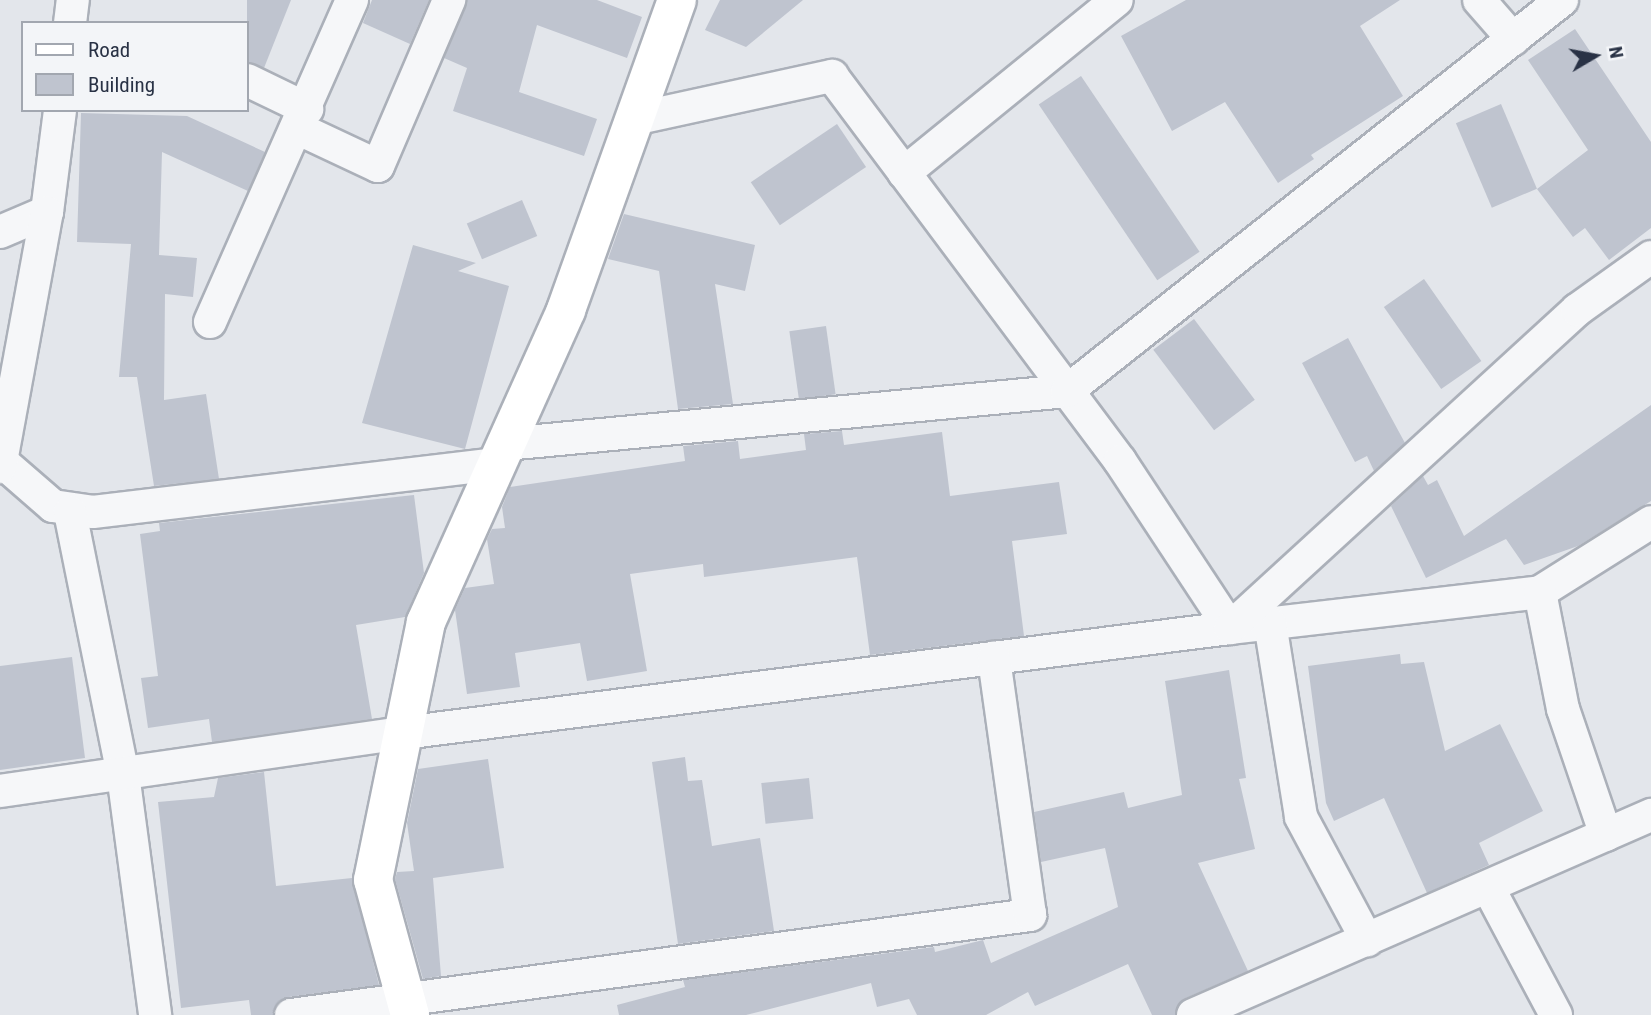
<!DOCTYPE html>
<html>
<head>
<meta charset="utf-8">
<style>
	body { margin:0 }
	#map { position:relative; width:1651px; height:1015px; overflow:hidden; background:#e3e6eb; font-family:"Roboto Condensed",sans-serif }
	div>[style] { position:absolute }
	.building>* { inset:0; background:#bfc4cf; transform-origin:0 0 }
	.roads { filter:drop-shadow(2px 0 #abb0b9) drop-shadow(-2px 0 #abb0b9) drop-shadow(0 2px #abb0b9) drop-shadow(0 -2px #abb0b9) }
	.street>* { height:32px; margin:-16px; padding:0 16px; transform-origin:16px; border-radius:16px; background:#f6f7f9 }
	.secondary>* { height:38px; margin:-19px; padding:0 19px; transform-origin:19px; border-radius:19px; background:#fff }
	span { translate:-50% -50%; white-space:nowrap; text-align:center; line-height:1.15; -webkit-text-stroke:7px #f3f5f8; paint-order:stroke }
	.legend { position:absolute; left:21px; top:21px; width:228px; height:91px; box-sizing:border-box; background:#f3f5f8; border:2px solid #a2a7b0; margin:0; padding:9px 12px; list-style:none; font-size:21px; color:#293245 }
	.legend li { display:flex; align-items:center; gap:14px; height:35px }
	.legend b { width:35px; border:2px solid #a2a7b0 }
	.north { position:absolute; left:1560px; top:21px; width:70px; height:70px; -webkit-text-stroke:5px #f3f5f8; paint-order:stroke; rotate:80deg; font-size:19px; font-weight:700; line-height:28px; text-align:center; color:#293245 }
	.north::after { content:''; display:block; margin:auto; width:24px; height:32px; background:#293245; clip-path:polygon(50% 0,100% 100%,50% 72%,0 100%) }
</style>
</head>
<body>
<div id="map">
	<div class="building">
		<i style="clip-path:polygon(247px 0,291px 0,264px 68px,247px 62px)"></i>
		<i style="clip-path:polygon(372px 0,429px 0,410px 44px,363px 23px)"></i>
		<i style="clip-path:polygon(467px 0,597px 0,642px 17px,627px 58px,537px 25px,519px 92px,597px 119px,584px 156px,453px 111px,467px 68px,444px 58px)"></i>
		<i style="clip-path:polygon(720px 0,803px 0,746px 47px,705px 30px)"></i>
		<i style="clip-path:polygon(1186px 0,1400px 0,1360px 26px,1403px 96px,1311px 155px,1314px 159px,1278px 183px,1225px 102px,1172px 131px,1121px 36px)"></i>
		<i style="clip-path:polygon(1575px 29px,1651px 142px,1651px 228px,1609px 260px,1585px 228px,1573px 237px,1537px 189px,1588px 150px,1528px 60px)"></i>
		<i style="left:1081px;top:76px;width:212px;height:51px;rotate:56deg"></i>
		<i style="left:1501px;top:104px;width:92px;height:49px;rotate:67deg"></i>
		<i style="clip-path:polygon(81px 113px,187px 116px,265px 152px,248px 191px,162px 152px,159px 255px,197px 258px,193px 297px,165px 294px,164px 400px,206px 394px,219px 479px,154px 486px,137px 377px,119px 377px,131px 244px,77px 242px)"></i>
		<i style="left:837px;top:124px;width:52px;height:104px;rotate:56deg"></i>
		<i style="left:522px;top:200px;width:39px;height:60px;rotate:67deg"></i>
		<i style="clip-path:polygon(624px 214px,755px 245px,745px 291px,715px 284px,733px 404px,678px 409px,659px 271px,608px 259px)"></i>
		<i style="clip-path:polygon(413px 245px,476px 263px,458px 271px,509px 286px,465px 449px,362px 423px)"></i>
		<i style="left:1424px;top:279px;width:100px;height:49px;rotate:55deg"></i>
		<i style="left:1194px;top:319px;width:101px;height:51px;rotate:53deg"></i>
		<i style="left:826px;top:326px;width:69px;height:37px;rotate:82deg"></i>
		<i style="clip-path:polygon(1348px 338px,1405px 443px,1374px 471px,1367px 456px,1355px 462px,1302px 363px)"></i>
		<i style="clip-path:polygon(1651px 405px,1651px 501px,1578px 546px,1524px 565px,1506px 539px,1426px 578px,1391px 506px,1423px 476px,1428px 485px,1437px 480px,1464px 536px)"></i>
		<i style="clip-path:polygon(842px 431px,844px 445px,942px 432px,950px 496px,1059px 482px,1067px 534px,1012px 541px,1024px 636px,870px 655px,857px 557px,704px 577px,703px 564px,630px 574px,647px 671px,587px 681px,580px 643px,515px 653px,520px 687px,467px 694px,455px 610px,465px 588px,494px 584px,487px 539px,492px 529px,505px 528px,502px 507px,510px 487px,685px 461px,683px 446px,738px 441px,740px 459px,806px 450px,804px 434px)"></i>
		<i style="clip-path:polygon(414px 495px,424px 573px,405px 617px,356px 625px,372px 719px,212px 742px,209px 719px,148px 728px,141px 678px,158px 676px,140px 534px,160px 531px,159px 523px)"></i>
		<i style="clip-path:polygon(1400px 654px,1401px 664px,1424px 662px,1445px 751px,1500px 724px,1543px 811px,1479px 843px,1489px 865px,1427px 893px,1384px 798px,1334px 821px,1326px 803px,1308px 666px)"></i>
		<i style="clip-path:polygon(72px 657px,85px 758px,0 770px,0 666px)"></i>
		<i style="clip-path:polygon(1229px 670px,1246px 778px,1239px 779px,1255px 849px,1198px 863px,1248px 971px,1186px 998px,1175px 1015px,1152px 1015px,1128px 964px,1035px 1006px,1028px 992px,986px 1015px,917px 1015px,909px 999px,877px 1007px,871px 983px,746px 1015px,619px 1015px,617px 1005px,685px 987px,683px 980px,934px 947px,935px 952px,983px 940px,991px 963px,1118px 907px,1105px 848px,1041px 862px,1034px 812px,1124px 792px,1128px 808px,1182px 795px,1165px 681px)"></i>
		<i style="clip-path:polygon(685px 757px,688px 781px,702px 780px,712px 846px,760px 838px,774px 931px,678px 944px,652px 762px)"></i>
		<i style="clip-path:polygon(488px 759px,504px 868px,433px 878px,441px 976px,423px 979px,395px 879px,397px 872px,414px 871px,407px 823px,418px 769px)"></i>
		<i style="clip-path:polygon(264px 772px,276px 886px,352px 878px,379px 985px,289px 997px,279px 1001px,273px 1015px,251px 1015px,249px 1000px,181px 1008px,158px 802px,214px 797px,218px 778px)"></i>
		<i style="left:809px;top:778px;width:41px;height:48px;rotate:84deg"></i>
	</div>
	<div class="roads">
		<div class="street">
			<i style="left:1479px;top:0;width:52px;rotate:48.9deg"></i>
			<i style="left:70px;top:23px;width:23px;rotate:-83deg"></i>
			<i style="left:247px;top:80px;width:67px;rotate:25.8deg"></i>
			<i style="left:634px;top:119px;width:203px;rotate:-12.3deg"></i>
			<i style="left:832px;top:76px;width:481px;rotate:53.2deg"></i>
			<i style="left:1120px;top:461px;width:200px;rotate:56.6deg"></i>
			<i style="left:1230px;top:628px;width:312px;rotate:-6.6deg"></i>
			<i style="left:1540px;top:592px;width:131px;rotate:-32.2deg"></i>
			<i style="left:299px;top:129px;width:87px;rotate:25.1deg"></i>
			<i style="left:378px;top:166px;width:181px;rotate:-66.8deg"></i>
			<i style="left:904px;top:173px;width:274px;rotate:-39.1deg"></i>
			<i style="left:0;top:232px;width:51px;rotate:-23.1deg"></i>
			<i style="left:47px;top:212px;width:103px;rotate:-82.7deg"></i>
			<i style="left:210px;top:322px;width:352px;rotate:-66.2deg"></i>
			<i style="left:506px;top:444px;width:563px;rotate:-5.4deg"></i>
			<i style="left:1067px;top:391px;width:631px;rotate:-38.31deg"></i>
			<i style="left:0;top:460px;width:70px;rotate:41deg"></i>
			<i style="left:53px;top:506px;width:40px;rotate:8.5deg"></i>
			<i style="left:93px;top:512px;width:408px;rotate:-6.8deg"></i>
			<i style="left:0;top:467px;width:259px;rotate:-79.6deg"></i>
			<i style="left:70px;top:512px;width:267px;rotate:78.6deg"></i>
			<i style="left:123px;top:774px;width:243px;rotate:82.4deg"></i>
			<i style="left:1540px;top:592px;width:119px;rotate:78.9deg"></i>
			<i style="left:1563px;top:709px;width:133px;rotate:71.2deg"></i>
			<i style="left:1270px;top:623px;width:196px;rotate:80.9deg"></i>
			<i style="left:1301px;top:817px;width:140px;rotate:61.8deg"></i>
			<i style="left:0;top:791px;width:407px;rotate:-8.2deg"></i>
			<i style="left:403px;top:733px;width:834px;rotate:-7.24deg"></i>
			<i style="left:1230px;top:628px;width:471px;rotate:-42.5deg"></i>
			<i style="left:1577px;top:310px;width:91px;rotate:-35.6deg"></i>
			<i style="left:1488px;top:887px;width:145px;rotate:62deg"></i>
			<i style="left:291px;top:1015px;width:746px;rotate:-7.71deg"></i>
			<i style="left:1030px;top:915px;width:260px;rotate:-98deg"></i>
			<i style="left:1193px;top:1015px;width:500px;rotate:-23.6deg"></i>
		</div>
		<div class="secondary">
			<i style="left:410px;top:1015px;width:140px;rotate:-105.3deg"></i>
			<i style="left:373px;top:880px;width:263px;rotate:-78.4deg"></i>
			<i style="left:426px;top:622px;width:342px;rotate:-65.8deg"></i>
			<i style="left:566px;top:310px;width:329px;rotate:-70.3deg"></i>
		</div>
	</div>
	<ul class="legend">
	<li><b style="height:9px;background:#fff"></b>Road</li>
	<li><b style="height:19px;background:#bfc4cf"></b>Building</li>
	</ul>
	<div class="north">N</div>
</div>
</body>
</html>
